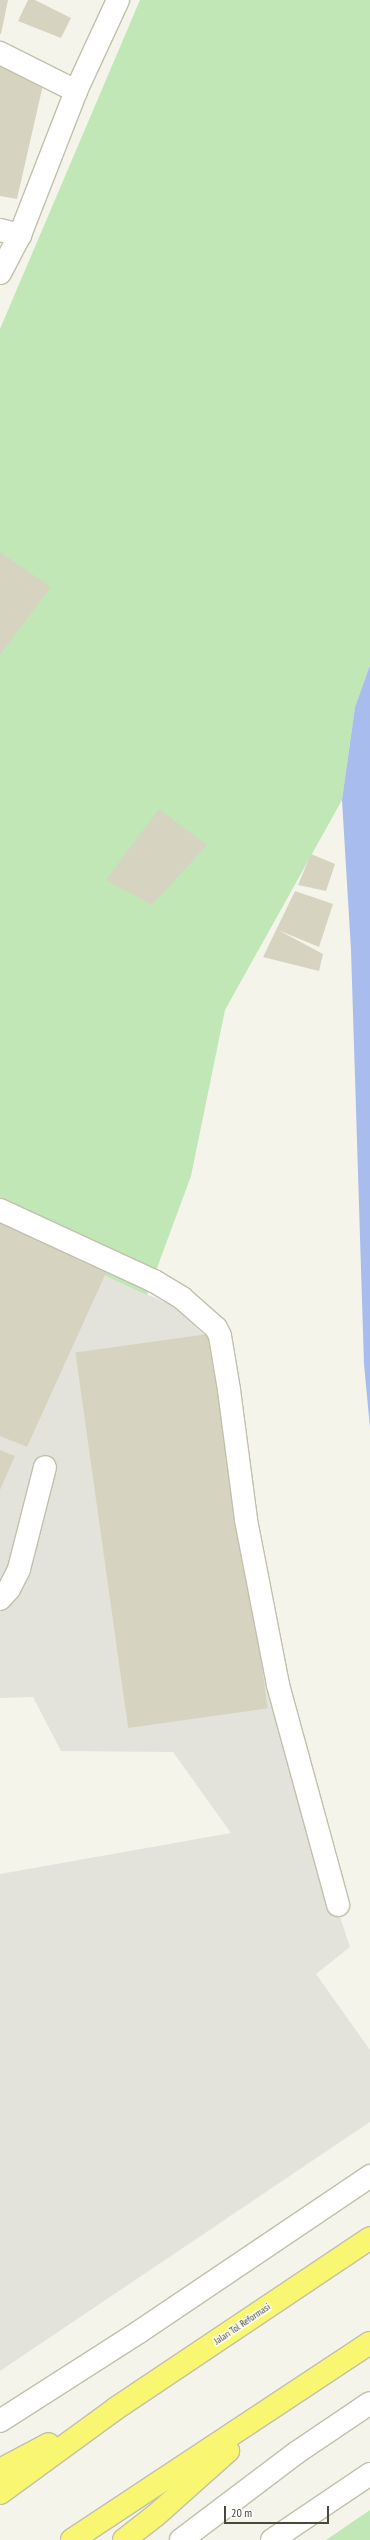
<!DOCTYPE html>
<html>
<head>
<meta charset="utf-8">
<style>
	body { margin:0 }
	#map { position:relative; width:370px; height:2540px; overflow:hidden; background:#f4f4ea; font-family:"PT Sans Narrow",sans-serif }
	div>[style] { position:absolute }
	.industrial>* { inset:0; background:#e4e3db }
	.green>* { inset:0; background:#c0e7b5 }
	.water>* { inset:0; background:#a9bcee }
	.building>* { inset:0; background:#d6d4c0; transform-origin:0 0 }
	.roads { filter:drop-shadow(1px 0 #c0c0ad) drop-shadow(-1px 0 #c0c0ad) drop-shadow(0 1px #c0c0ad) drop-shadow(0 -1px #c0c0ad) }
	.minor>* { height:22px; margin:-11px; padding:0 11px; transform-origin:11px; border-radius:11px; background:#fff }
	.highway>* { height:22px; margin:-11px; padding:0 11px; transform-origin:11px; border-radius:11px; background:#f9f771 }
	span { translate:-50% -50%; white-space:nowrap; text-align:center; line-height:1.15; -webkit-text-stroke:3px #fff; paint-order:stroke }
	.street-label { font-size:10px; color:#484738 }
	.scale { position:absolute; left:224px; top:2506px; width:105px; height:18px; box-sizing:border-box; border:2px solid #484738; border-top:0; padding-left:5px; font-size:12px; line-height:14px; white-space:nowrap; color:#484738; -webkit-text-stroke:3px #fff; paint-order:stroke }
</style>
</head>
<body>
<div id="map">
	<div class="industrial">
		<i style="clip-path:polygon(0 1232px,172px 1305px,204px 1335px,253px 1557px,280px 1737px,350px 1947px,316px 1974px,370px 2050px,370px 2122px,0 2371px,0 1874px,231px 1833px,173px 1752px,61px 1751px,33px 1697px,0 1698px)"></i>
	</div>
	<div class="green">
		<i style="clip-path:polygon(140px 0,370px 0,370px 665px,355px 707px,342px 800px,225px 1010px,191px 1176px,147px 1295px,0 1229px,0 329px)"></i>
		<i style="clip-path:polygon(370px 2510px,370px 2540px,326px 2540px)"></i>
	</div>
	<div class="water">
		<i style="clip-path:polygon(370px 665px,370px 1428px,364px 1364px,351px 950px,342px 800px,355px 707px)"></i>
	</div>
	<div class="building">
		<i style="clip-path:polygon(0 0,8px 0,1px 34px,0 34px)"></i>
		<i style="clip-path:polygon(28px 0,35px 0,71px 18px,61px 38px,18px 21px)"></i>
		<i style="clip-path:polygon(0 65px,45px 76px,17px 199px,0 196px)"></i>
		<i style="clip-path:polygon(0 552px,51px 587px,0 655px)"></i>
		<i style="clip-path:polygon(159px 809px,207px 845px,152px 905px,106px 880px)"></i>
		<i style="clip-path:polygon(311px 854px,335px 864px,326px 891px,298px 885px)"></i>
		<i style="clip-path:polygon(295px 891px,333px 904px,319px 947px,278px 930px,323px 954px,319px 971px,263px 957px)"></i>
		<i style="clip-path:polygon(0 1215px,110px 1264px,27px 1447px,0 1436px)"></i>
		<i style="left:215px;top:1333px;width:379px;height:141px;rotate:82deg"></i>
		<i style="clip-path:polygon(0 1450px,15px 1456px,0 1490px)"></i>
	</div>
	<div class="roads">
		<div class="minor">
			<i style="left:0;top:53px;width:85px;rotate:26.6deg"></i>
			<i style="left:0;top:230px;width:21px;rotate:14deg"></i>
			<i style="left:0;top:273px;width:43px;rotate:-62.2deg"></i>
			<i style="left:20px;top:235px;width:155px;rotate:-68.7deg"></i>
			<i style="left:76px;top:91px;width:100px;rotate:-65.2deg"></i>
			<i style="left:0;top:1210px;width:170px;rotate:24.8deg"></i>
			<i style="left:154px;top:1281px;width:33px;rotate:31deg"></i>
			<i style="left:182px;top:1298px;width:45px;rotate:41.4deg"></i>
			<i style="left:216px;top:1328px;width:9px;rotate:63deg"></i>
			<i style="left:220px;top:1336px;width:55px;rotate:80.5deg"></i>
			<i style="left:229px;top:1390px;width:131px;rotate:82.5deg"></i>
			<i style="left:246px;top:1520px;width:168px;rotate:79deg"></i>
			<i style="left:278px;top:1685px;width:228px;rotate:74.7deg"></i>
			<i style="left:0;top:1599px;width:13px;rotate:-48deg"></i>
			<i style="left:9px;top:1589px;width:22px;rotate:-63deg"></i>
			<i style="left:19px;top:1569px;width:105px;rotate:-75.7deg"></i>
			<i style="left:0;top:2421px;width:165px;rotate:-32.6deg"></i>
			<i style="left:139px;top:2332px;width:279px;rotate:-34deg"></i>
			<i style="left:181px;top:2540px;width:144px;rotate:-37.1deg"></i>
			<i style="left:296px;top:2453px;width:89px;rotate:-34deg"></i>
			<i style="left:272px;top:2540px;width:118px;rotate:-34deg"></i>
		</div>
		<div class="highway">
			<i style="left:0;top:2470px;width:55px;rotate:-28deg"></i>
			<i style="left:0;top:2493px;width:142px;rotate:-36.1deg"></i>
			<i style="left:115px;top:2409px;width:307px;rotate:-33.8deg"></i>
			<i style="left:72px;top:2540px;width:357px;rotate:-33.5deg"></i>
			<i style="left:124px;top:2540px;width:39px;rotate:-38deg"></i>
			<i style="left:155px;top:2516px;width:98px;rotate:-41.7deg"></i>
		</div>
	</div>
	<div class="street-label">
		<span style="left:242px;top:2324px;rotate:-34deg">Jalan Tol Reformasi</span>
	</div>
	<div class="scale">20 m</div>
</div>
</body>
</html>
